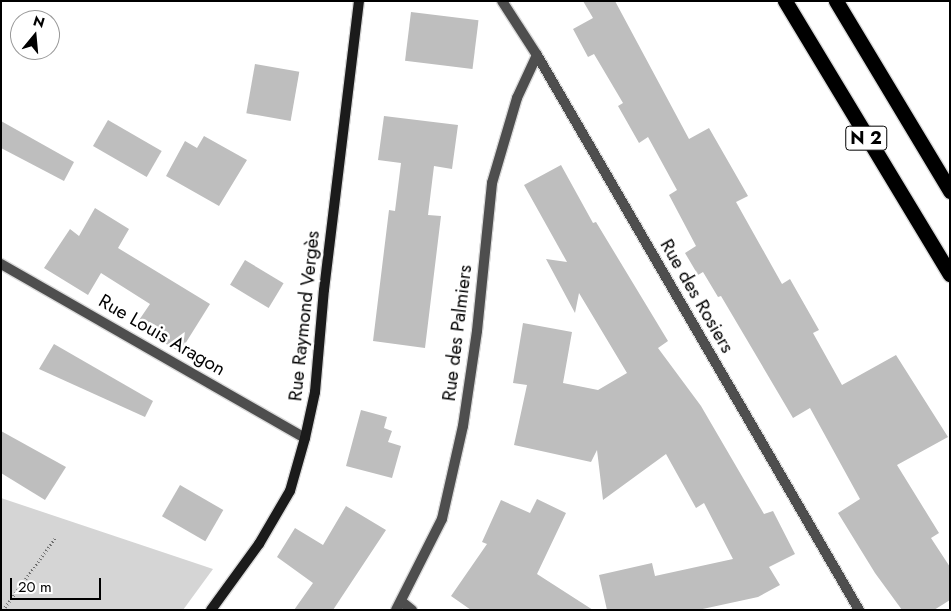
<!DOCTYPE html>
<html>
<head>
<meta charset="utf-8">
<style>
	body { margin:0 }
	#map { position:relative; width:951px; height:611px; overflow:hidden; background:#fff; font-family:Jost,sans-serif }
	div>[style] { position:absolute }
	.green>* { inset:0; background:#d5d5d5 }
	.building>* { inset:0; background:#bebebe; transform-origin:0 0 }
	.path>* { height:3px; margin-top:-1.5px; transform-origin:0; background:repeating-linear-gradient(90deg,#707070 0 1px,transparent 0 3.5px) }
	.roads { filter:drop-shadow(1px 0 #dbdbdb) drop-shadow(-1px 0 #dbdbdb) drop-shadow(0 1px #dbdbdb) drop-shadow(0 -1px #dbdbdb) }
	.street>* { height:10px; margin:-5px; padding:0 5px; transform-origin:5px; border-radius:5px; background:#4e4e4e }
	.secondary>* { height:10px; margin:-5px; padding:0 5px; transform-origin:5px; border-radius:5px; background:#1b1b1b }
	.highway>* { height:15px; margin:-7.5px; padding:0 7.5px; transform-origin:7.5px; border-radius:7.5px; background:#000 }
	span { translate:-50% -50%; white-space:nowrap; text-align:center; line-height:1.15; -webkit-text-stroke:5px #fff; paint-order:stroke }
	.shield-label span { padding:1px 4px; background:#fff; border:1px solid; border-radius:4px; -webkit-text-stroke-width:0 }
	.shield-label { font-size:18px; color:#000; font-weight:700 }
	.street-label { font-size:19px; color:#000 }
	.frame { position:absolute; inset:0; border:2px solid #000; pointer-events:none }
	.north { position:absolute; left:10px; top:10px; width:50px; height:50px; box-sizing:border-box; background:#fff; border:1px solid #999; border-radius:50%; rotate:17deg; font-size:14px; font-weight:700; line-height:20px; text-align:center; color:#000 }
	.north::after { content:''; display:block; margin:auto; width:18px; height:22px; background:#000; clip-path:polygon(50% 0,100% 100%,50% 72%,0 100%) }
	.scale { position:absolute; left:10px; top:578px; width:91px; height:22px; box-sizing:border-box; border:2px solid #000; border-top:0; padding-left:6px; font-size:15px; line-height:18px; white-space:nowrap; color:#000; -webkit-text-stroke:4px #fff; paint-order:stroke }
</style>
</head>
<body>
<div id="map">
	<div class="green">
		<i style="clip-path:polygon(1px 498px,213px 569px,183px 610px,1px 610px)"></i>
	</div>
	<div class="building">
		<i style="clip-path:polygon(583px 1px,615px 1px,689px 139px,709px 128px,748px 196px,736px 202px,782px 284px,790px 279px,819px 330px,813px 333px,842px 385px,896px 355px,948px 437px,897px 465px,939px 533px,931px 538px,950px 567px,950px 600px,934px 610px,902px 610px,875px 573px,838px 513px,860px 499px,810px 408px,793px 418px,721px 296px,718px 297px,703px 272px,698px 275px,685px 253px,696px 246px,669px 195px,677px 190px,648px 137px,639px 143px,618px 106px,623px 103px,594px 54px,588px 57px,573px 29px,593px 18px)"></i>
		<i style="left:411px;top:12px;width:68px;height:49px;rotate:7deg"></i>
		<i style="left:255px;top:64px;width:45px;height:50px;rotate:10deg"></i>
		<i style="clip-path:polygon(384px 116px,458px 125px,452px 169px,434px 166px,428px 215px,441px 216px,425px 348px,373px 341px,389px 210px,395px 211px,401px 163px,378px 160px)"></i>
		<i style="left:108px;top:120px;width:62px;height:30px;rotate:30deg"></i>
		<i style="clip-path:polygon(1px 121px,74px 162px,64px 181px,1px 148px)"></i>
		<i style="clip-path:polygon(204px 136px,247px 160px,219px 206px,166px 176px,185px 141px,197px 148px)"></i>
		<i style="clip-path:polygon(561px 165px,593px 223px,596px 222px,668px 341px,658px 348px,701px 406px,764px 514px,773px 511px,795px 554px,769px 567px,780px 585px,758px 597px,698px 610px,607px 610px,599px 575px,652px 563px,655px 576px,733px 559px,704px 503px,696px 508px,666px 454px,603px 500px,597px 450px,591px 462px,514px 445px,527px 385px,513px 383px,523px 323px,572px 332px,563px 383px,598px 390px,627px 373px,579px 293px,575px 313px,546px 259px,567px 262px,524px 185px)"></i>
		<i style="clip-path:polygon(95px 208px,129px 229px,118px 248px,210px 304px,180px 352px,135px 326px,150px 304px,101px 273px,88px 295px,44px 268px,70px 229px,79px 236px)"></i>
		<i style="left:245px;top:260px;width:45px;height:29px;rotate:31deg"></i>
		<i style="clip-path:polygon(54px 344px,153px 401px,145px 417px,39px 369px)"></i>
		<i style="clip-path:polygon(361px 410px,387px 417px,384px 428px,392px 431px,388px 442px,401px 446px,392px 478px,346px 466px)"></i>
		<i style="clip-path:polygon(1px 431px,66px 467px,45px 500px,1px 473px)"></i>
		<i style="left:180px;top:485px;width:50px;height:36px;rotate:30deg"></i>
		<i style="clip-path:polygon(537px 499px,566px 513px,537px 574px,593px 610px,471px 610px,451px 596px,487px 544px,482px 542px,501px 500px,530px 513px)"></i>
		<i style="clip-path:polygon(346px 506px,386px 530px,333px 610px,294px 610px,313px 583px,277px 557px,295px 528px,323px 545px)"></i>
	</div>
	<div class="path">
		<i style="left:3px;top:610px;width:90px;rotate:-54deg"></i>
	</div>
	<div class="roads">
		<div class="street">
			<i style="left:502px;top:1px;width:64px;rotate:57.1deg"></i>
			<i style="left:537px;top:55px;width:642px;rotate:59.88deg"></i>
			<i style="left:1px;top:264px;width:350px;rotate:29.8deg"></i>
			<i style="left:402px;top:602px;width:13px;rotate:39deg"></i>
			<i style="left:396px;top:610px;width:102px;rotate:-63.2deg"></i>
			<i style="left:442px;top:519px;width:95px;rotate:-77.3deg"></i>
			<i style="left:463px;top:426px;width:96px;rotate:-81.6deg"></i>
			<i style="left:477px;top:331px;width:149px;rotate:-84.2deg"></i>
			<i style="left:492px;top:183px;width:89px;rotate:-73.6deg"></i>
			<i style="left:517px;top:98px;width:47px;rotate:-65.1deg"></i>
		</div>
		<div class="secondary">
			<i style="left:211px;top:610px;width:82px;rotate:-54deg"></i>
			<i style="left:259px;top:544px;width:61px;rotate:-59.7deg"></i>
			<i style="left:290px;top:491px;width:55px;rotate:-74.2deg"></i>
			<i style="left:305px;top:438px;width:47px;rotate:-77.7deg"></i>
			<i style="left:315px;top:392px;width:102px;rotate:-85deg"></i>
			<i style="left:324px;top:290px;width:291px;rotate:-83.1deg"></i>
		</div>
		<div class="highway">
			<i style="left:785px;top:1px;width:319px;rotate:58.9deg"></i>
			<i style="left:836px;top:1px;width:222px;rotate:59deg"></i>
		</div>
	</div>
	<div class="shield-label">
		<span style="left:866px;top:138px">N 2</span>
	</div>
	<div class="street-label">
		<span style="left:697px;top:296px;rotate:60deg">Rue des Rosiers</span>
		<span style="left:304px;top:316px;rotate:-84deg">Rue Raymond Vergès</span>
		<span style="left:457px;top:333px;rotate:-83deg">Rue des Palmiers</span>
		<span style="left:162px;top:335px;rotate:30deg">Rue Louis Aragon</span>
	</div>
	<div class="frame"></div>
	<div class="north">N</div>
	<div class="scale">20 m</div>
</div>
</body>
</html>
